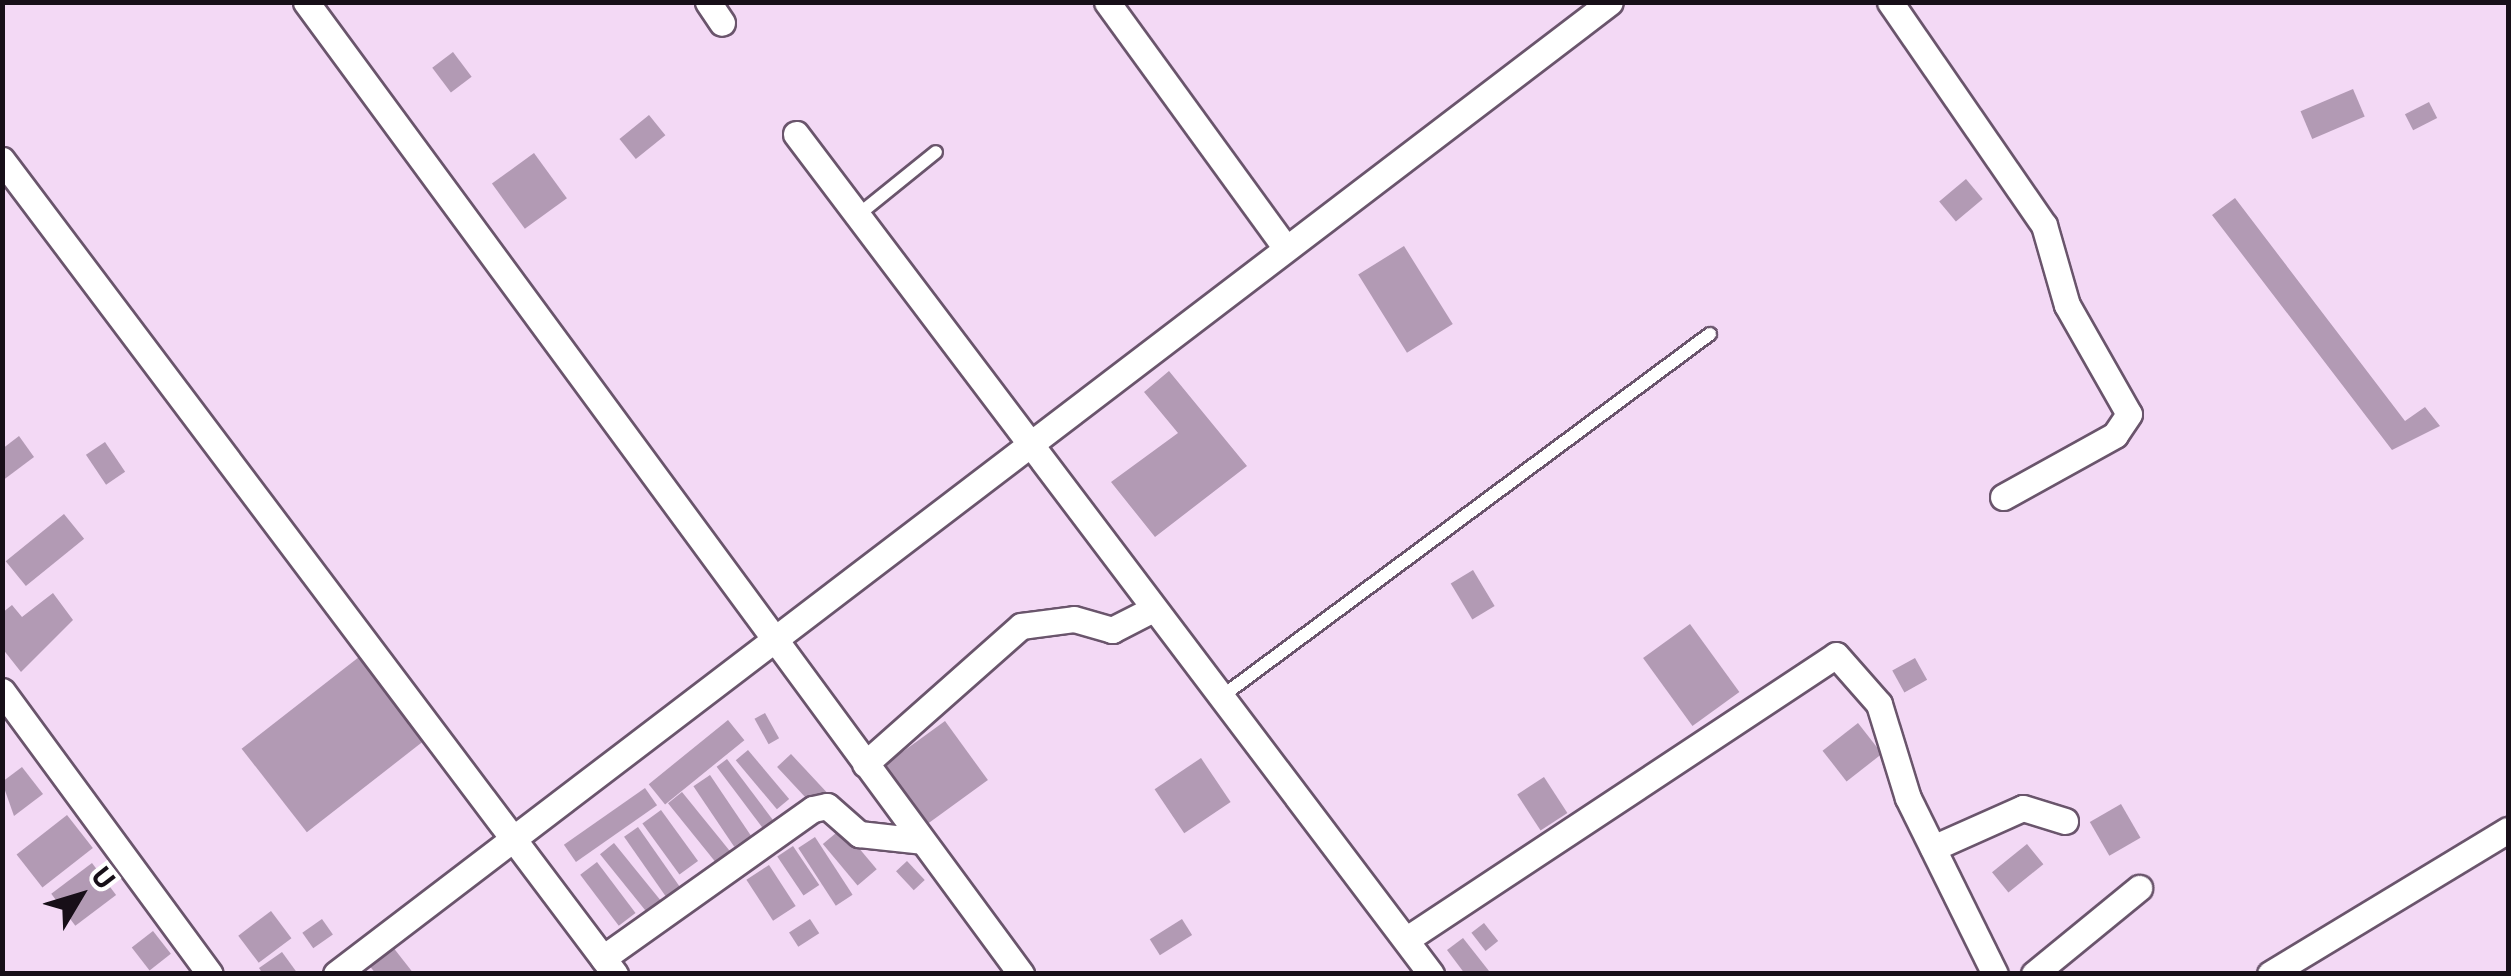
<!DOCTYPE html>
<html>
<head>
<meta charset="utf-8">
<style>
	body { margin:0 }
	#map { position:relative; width:2511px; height:976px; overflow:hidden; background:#f3d9f5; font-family:"IBM Plex Sans",sans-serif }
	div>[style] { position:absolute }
	.building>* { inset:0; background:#b29ab4; transform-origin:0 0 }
	.roads { filter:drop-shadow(2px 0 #6a556c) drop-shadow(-2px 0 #6a556c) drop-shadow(0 2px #6a556c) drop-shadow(0 -2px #6a556c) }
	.service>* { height:12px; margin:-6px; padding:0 6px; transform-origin:6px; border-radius:6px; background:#fff }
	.minor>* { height:25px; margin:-12.5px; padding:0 12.5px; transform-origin:12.5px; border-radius:12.5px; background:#fff }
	span { translate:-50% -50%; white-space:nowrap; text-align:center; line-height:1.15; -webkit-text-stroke:8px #fff; paint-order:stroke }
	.frame { position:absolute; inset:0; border:5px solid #170f18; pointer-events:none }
	.north { position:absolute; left:30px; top:846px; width:100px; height:100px; -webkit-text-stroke:8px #fff; paint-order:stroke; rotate:52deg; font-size:28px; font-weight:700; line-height:40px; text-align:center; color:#170f18 }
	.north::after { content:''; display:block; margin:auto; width:35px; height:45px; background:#170f18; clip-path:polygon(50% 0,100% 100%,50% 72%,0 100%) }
</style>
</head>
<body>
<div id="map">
	<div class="building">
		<i style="left:453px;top:52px;width:31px;height:26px;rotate:53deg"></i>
		<i style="left:2353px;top:89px;width:30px;height:57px;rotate:67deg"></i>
		<i style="left:2429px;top:102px;width:18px;height:27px;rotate:63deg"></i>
		<i style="left:649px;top:115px;width:26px;height:38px;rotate:51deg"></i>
		<i style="left:534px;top:153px;width:56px;height:52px;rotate:54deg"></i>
		<i style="left:1966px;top:179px;width:26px;height:35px;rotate:50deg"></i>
		<i style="clip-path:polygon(2235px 198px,2405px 421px,2425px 407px,2440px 426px,2392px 450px,2212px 215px)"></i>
		<i style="left:1404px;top:246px;width:92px;height:54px;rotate:58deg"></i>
		<i style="clip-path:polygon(1169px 371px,1247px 466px,1155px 537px,1111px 482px,1178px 433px,1144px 392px)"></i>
		<i style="clip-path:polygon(19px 436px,34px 457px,2px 481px,2px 449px)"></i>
		<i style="left:105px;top:442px;width:36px;height:23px;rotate:56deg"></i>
		<i style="left:64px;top:514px;width:32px;height:75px;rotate:51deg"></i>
		<i style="left:1473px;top:570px;width:42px;height:26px;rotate:59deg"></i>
		<i style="clip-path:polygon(53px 593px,73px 620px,21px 672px,2px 648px,2px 613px,12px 605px,22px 617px)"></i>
		<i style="left:1690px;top:624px;width:84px;height:58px;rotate:54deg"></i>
		<i style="left:359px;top:657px;width:106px;height:149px;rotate:52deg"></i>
		<i style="left:1915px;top:658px;width:25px;height:26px;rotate:61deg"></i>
		<i style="left:765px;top:713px;width:29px;height:12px;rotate:61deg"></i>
		<i style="left:728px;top:720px;width:26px;height:102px;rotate:51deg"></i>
		<i style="left:945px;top:721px;width:73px;height:74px;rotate:54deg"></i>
		<i style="left:1858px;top:723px;width:39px;height:45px;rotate:52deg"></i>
		<i style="left:748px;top:750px;width:64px;height:16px;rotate:50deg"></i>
		<i style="left:791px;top:754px;width:54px;height:19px;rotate:47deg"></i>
		<i style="left:1201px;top:758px;width:53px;height:56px;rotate:56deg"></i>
		<i style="left:727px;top:759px;width:81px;height:13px;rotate:53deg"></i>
		<i style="clip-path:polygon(22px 767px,43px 794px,14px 816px,2px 782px)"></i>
		<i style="left:710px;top:775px;width:73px;height:20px;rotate:56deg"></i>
		<i style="left:1544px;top:777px;width:43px;height:32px;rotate:57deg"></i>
		<i style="left:645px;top:788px;width:21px;height:99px;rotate:55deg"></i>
		<i style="left:682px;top:792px;width:76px;height:18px;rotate:51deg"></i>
		<i style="left:2121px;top:804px;width:39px;height:36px;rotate:60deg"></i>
		<i style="left:661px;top:810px;width:63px;height:23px;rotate:54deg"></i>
		<i style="left:67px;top:815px;width:42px;height:64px;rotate:52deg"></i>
		<i style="left:638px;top:827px;width:78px;height:17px;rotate:55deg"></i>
		<i style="left:842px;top:828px;width:54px;height:25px;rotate:50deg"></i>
		<i style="left:815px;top:837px;width:69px;height:20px;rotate:57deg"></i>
		<i style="left:614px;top:843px;width:77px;height:18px;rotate:51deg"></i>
		<i style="left:2027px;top:844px;width:26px;height:45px;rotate:51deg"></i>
		<i style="left:793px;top:846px;width:47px;height:19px;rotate:56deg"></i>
		<i style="left:907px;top:861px;width:26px;height:15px;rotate:47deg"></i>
		<i style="left:597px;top:862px;width:64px;height:21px;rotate:53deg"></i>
		<i style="left:92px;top:863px;width:40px;height:51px;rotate:53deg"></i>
		<i style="left:769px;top:865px;width:49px;height:27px;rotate:57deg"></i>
		<i style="left:271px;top:911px;width:34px;height:41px;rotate:53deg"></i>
		<i style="left:322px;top:919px;width:19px;height:24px;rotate:55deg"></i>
		<i style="left:810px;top:919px;width:17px;height:25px;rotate:57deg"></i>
		<i style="left:1182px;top:919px;width:19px;height:38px;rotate:58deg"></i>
		<i style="left:1484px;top:923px;width:23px;height:16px;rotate:52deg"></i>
		<i style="left:153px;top:931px;width:29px;height:27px;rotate:52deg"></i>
		<i style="clip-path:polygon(385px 937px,414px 974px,376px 974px,361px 955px)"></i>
		<i style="clip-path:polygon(1463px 938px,1489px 971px,1486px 974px,1465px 974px,1447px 950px)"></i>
		<i style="clip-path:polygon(282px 952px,298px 974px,263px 974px,259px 968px)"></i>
	</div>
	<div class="roads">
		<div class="service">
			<i style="left:858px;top:215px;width:100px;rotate:-38.9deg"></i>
			<i style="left:1221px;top:697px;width:609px;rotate:-36.59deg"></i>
		</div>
		<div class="minor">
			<i style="left:306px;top:2px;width:1207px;rotate:53.66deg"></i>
			<i style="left:708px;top:2px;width:25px;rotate:56deg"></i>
			<i style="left:1107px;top:2px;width:303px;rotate:54deg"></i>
			<i style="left:1890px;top:2px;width:271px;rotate:55.4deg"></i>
			<i style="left:2044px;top:225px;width:83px;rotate:74deg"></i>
			<i style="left:2067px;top:305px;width:125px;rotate:60.4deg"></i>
			<i style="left:2129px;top:414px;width:25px;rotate:124deg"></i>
			<i style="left:2115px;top:435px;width:128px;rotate:151deg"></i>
			<i style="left:796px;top:134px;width:1053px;rotate:52.91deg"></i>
			<i style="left:2px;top:160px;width:1019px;rotate:53.02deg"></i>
			<i style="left:2px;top:691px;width:351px;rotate:53.7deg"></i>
			<i style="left:865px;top:764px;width:208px;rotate:-41.5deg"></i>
			<i style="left:1021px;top:626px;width:53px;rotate:-7.5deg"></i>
			<i style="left:1074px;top:619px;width:40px;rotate:16deg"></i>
			<i style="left:1112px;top:630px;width:46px;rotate:-27.1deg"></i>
			<i style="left:1933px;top:848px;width:98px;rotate:-24deg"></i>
			<i style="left:2023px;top:808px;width:44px;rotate:17.2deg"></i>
			<i style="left:1407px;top:939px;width:514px;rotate:-33.5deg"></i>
			<i style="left:1836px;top:655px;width:65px;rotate:48.7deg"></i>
			<i style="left:1879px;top:704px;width:98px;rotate:72.9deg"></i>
			<i style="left:1908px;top:798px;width:196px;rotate:63.7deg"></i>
			<i style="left:603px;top:958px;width:257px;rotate:-35.4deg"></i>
			<i style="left:813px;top:809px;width:14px;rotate:-12deg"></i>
			<i style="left:827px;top:806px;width:43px;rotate:41.2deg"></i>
			<i style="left:859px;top:834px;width:63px;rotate:6.3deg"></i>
			<i style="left:336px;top:974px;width:1602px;rotate:-37.34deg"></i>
			<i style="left:2034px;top:974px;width:136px;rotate:-39.3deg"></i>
			<i style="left:2270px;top:974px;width:278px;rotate:-31.2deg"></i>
		</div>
	</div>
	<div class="frame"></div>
	<div class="north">U</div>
</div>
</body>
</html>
